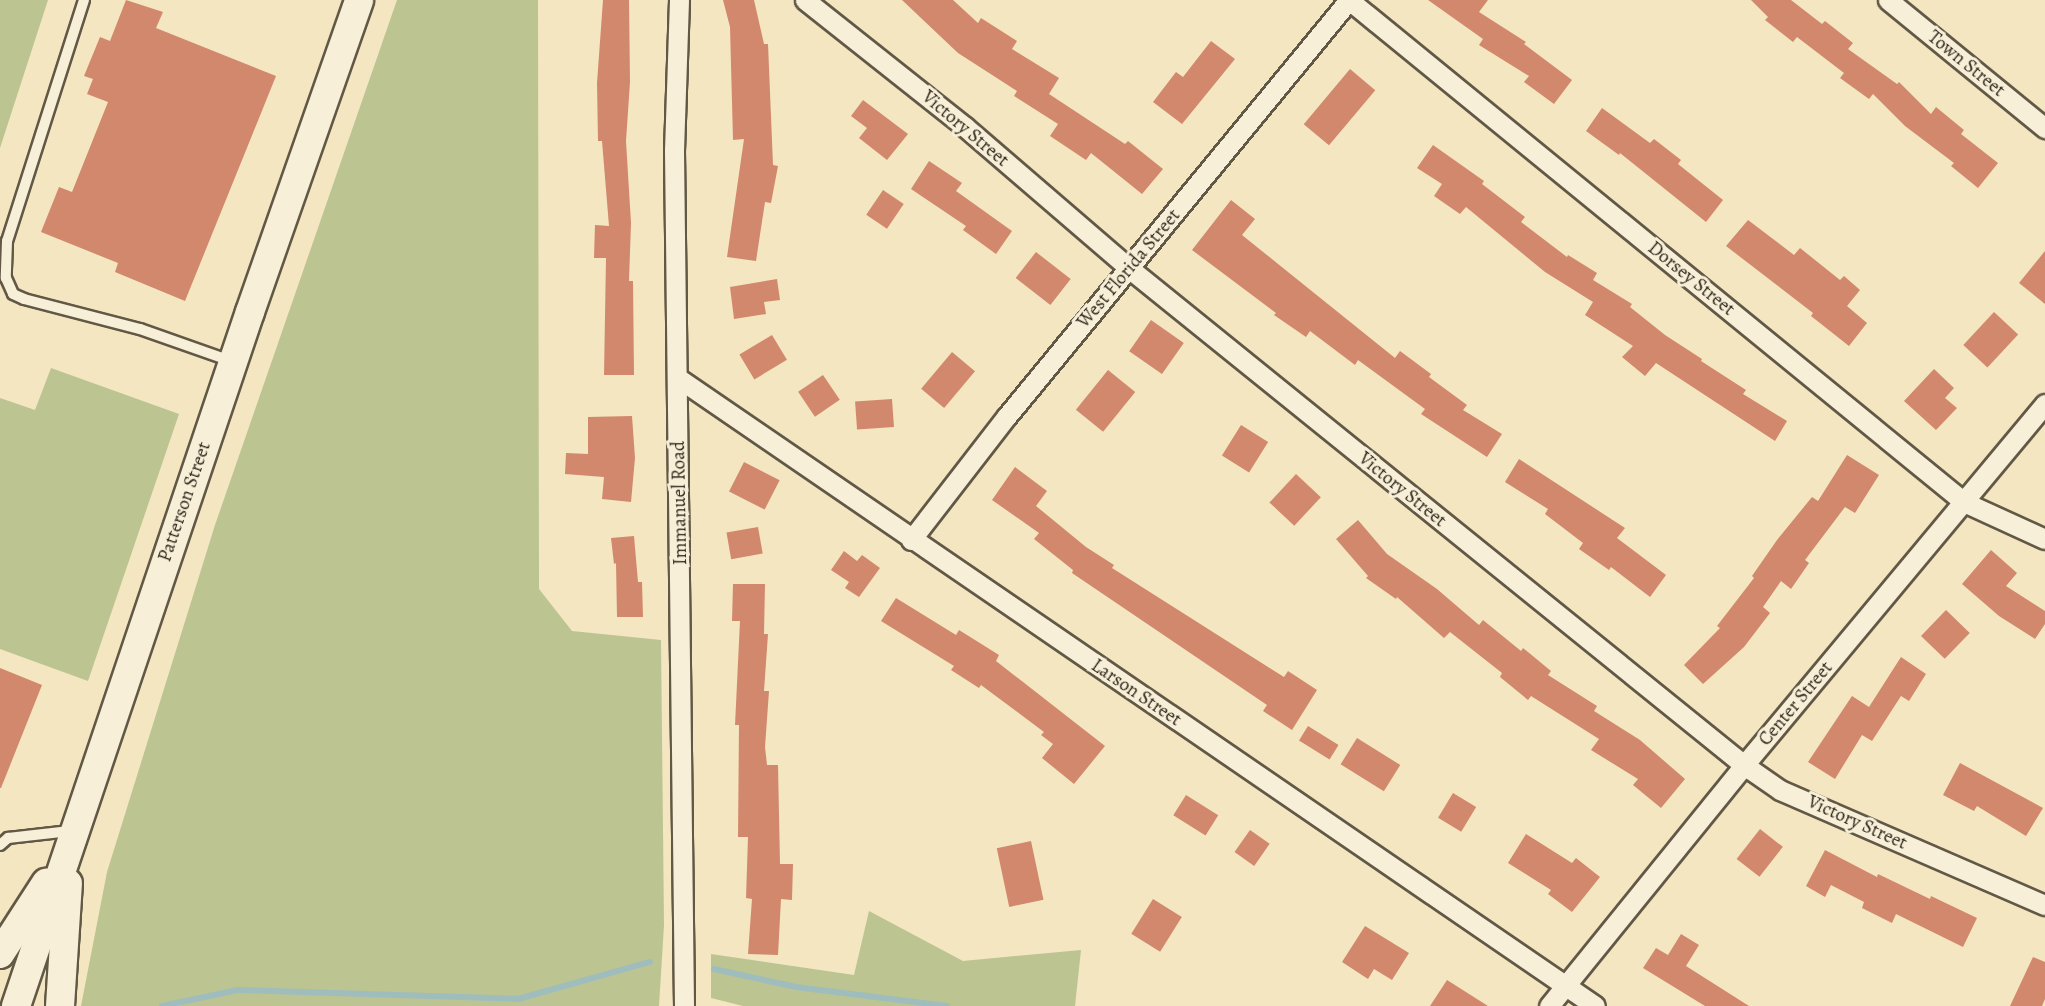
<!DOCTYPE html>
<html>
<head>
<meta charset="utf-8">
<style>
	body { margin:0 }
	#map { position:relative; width:2045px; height:1006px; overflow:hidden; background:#f3e6c1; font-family:Alegreya,serif }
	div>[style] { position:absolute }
	.green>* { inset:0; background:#bcc492 }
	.stream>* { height:6px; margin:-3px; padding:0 3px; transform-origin:3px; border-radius:3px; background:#a0bdbd }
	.building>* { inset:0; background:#d2886c; transform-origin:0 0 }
	.roads { filter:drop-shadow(2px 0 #625846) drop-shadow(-2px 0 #625846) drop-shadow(0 2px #625846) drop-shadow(0 -2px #625846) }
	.service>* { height:10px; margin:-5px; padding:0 5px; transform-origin:5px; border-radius:5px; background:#f7efd7 }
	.minor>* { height:19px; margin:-9.5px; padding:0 9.5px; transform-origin:9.5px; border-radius:9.5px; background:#f7efd7 }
	.secondary>* { height:28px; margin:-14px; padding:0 14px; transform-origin:14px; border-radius:14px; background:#f7efd7 }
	span { translate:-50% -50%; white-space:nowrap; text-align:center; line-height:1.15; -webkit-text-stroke:6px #f7efd7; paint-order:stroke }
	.street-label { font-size:19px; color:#31281d }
</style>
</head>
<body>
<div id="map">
	<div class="green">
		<i style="clip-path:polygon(0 0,48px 0,0 148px)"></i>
		<i style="clip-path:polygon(397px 0,538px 0,539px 589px,572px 631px,661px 640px,664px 925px,659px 1006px,81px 1006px,107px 872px,215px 525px)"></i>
		<i style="clip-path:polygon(51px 368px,179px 414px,88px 681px,0 649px,0 398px,35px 410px)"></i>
		<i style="clip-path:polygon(869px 911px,963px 961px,1081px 950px,1075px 1006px,743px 1006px,711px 998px,711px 954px,854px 975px)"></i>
	</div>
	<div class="stream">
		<i style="left:714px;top:969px;width:84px;rotate:12.4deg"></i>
		<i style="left:796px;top:987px;width:152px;rotate:7.2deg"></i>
		<i style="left:162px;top:1006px;width:77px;rotate:-12deg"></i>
		<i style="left:237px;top:990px;width:281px;rotate:1.8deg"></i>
		<i style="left:518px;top:999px;width:137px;rotate:-15.7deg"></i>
	</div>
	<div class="building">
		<i style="clip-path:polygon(126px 0,163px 12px,156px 28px,276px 76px,185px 301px,115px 272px,118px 263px,41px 232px,59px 187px,72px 192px,108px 102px,87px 94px,93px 79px,84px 76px,100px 37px,110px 41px)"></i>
		<i style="clip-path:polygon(603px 0,629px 0,630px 82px,626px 141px,631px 223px,629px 281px,633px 281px,634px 375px,604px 375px,606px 258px,594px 258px,595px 225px,609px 226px,602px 141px,598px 141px,597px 83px)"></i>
		<i style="clip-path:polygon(723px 0,754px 0,764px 44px,768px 44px,773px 165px,778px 166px,771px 203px,765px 202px,756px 261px,727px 257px,744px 139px,733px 140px,730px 27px)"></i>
		<i style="clip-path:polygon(902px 0,953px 0,978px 23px,981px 18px,1017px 41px,1012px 49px,1059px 78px,1049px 94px,1125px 144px,1128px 141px,1163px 169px,1142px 194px,1091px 153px,1086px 160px,1050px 136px,1058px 124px,1014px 96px,1017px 91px,958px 53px)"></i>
		<i style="clip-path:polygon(1428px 0,1488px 0,1479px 12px,1526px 42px,1524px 44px,1572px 80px,1554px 104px,1524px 82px,1529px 76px,1479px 45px,1483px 39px)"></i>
		<i style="clip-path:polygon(1751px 0,1791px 0,1822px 24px,1825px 21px,1853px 43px,1848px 49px,1897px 84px,1899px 82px,1931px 114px,1936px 107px,1964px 130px,1961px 134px,1998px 163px,1978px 188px,1951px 166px,1954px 163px,1905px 126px,1873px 94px,1869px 99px,1840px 78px,1844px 73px,1797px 37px,1793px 42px,1765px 20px,1768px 17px)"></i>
		<i style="clip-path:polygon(1211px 41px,1235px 59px,1182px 124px,1153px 102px,1176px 72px,1183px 77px)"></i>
		<i style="left:1350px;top:69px;width:33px;height:72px;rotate:40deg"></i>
		<i style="clip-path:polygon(863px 100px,908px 134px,887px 160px,859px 138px,867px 128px,851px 116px)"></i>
		<i style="clip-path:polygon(1602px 108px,1650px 143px,1654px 139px,1681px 160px,1678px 164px,1723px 200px,1706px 222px,1620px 153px,1619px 155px,1586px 131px)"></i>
		<i style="clip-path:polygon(1433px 145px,1484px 181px,1482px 184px,1525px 217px,1521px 222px,1567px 257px,1568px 255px,1597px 273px,1593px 280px,1632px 304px,1630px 307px,1665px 335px,1702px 359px,1701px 361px,1746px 390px,1743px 394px,1787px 421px,1775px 441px,1656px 363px,1645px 376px,1622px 357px,1633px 346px,1585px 315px,1593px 302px,1545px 272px,1466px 207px,1460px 214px,1434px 196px,1442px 184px,1417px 168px)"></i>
		<i style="clip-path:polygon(929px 161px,962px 183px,956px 191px,1012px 231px,996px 254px,963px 230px,966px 226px,911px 189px)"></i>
		<i style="left:883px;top:190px;width:25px;height:30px;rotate:34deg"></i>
		<i style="clip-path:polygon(1231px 200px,1255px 219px,1242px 235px,1395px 358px,1400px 351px,1431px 374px,1429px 377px,1467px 405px,1463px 410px,1502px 434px,1487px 457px,1421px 414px,1425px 409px,1358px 360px,1355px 365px,1310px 331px,1306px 337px,1274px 315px,1276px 313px,1192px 250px)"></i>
		<i style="clip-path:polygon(1748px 220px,1794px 255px,1800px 248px,1840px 280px,1844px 276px,1860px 290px,1847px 306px,1867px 323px,1849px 346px,1811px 316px,1813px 313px,1726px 246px)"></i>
		<i style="clip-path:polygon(2045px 251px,2045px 304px,2019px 283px)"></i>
		<i style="left:1036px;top:252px;width:44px;height:33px;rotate:38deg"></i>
		<i style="clip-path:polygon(777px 279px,780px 300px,764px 302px,766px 314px,734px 319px,730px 287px)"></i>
		<i style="left:1994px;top:312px;width:33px;height:45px;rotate:43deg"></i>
		<i style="left:1151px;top:320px;width:40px;height:38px;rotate:35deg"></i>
		<i style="left:772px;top:335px;width:29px;height:38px;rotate:59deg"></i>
		<i style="left:952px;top:352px;width:30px;height:48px;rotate:40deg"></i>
		<i style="clip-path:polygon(1934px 369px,1954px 388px,1945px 398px,1957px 408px,1936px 430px,1904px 401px)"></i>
		<i style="left:1108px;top:370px;width:35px;height:51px;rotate:39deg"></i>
		<i style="left:823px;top:375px;width:30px;height:30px;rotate:56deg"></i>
		<i style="left:892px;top:399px;width:28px;height:37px;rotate:86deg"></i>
		<i style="clip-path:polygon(632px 416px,635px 458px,631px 502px,602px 499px,604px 477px,565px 474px,566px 453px,588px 454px,588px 417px)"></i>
		<i style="left:1241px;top:425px;width:32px;height:36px;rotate:32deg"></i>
		<i style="clip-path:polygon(1847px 455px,1879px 475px,1855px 513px,1845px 507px,1805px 560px,1809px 563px,1791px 589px,1781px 581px,1763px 607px,1770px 613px,1744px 647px,1703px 684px,1684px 665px,1720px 628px,1717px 626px,1754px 578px,1752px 576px,1777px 540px,1812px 497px,1818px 501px)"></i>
		<i style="clip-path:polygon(1519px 459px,1625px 528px,1617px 538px,1666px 575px,1650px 597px,1611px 567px,1609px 570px,1579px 549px,1583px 543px,1545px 514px,1548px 509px,1505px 482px)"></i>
		<i style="left:744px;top:462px;width:40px;height:33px;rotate:27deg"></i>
		<i style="clip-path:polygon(1015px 467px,1047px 491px,1036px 506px,1086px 547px,1114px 565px,1112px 568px,1284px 677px,1288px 671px,1317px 690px,1292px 730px,1263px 711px,1267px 705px,1072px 573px,1073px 570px,1034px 539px,1039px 533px,992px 500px)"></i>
		<i style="left:1296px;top:474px;width:34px;height:39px;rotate:43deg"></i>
		<i style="clip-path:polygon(1358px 520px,1387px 554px,1437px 589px,1479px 625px,1483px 620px,1521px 651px,1523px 648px,1551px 671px,1548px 675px,1597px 706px,1594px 711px,1640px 740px,1685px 779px,1661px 808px,1633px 785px,1638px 779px,1591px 750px,1599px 739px,1531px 696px,1528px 700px,1500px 677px,1502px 673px,1450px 632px,1444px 638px,1397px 597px,1396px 599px,1366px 578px,1368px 576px,1336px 539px)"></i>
		<i style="left:758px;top:527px;width:27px;height:32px;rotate:80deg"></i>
		<i style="clip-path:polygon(634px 536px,638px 582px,642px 582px,643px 617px,617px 617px,616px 563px,614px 564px,611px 538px)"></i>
		<i style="clip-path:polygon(1991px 550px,2017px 573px,2006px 586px,2045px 611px,2045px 624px,2035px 639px,1999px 616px,1962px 584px)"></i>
		<i style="clip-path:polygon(844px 551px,857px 561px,862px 555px,880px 568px,859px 597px,845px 588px,849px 582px,831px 570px)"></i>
		<i style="clip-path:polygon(733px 584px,765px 584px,764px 634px,768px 634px,764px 691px,769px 691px,765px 747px,767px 765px,778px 765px,780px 864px,793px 864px,792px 900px,781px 899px,778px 955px,748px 954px,752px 899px,746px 898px,748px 837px,738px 837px,739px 725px,735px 725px,740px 621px,732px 621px)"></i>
		<i style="clip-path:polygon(896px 598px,956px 635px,959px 630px,999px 655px,996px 661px,1105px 746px,1074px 784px,1042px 758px,1053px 744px,1041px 735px,1044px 732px,981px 685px,979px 688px,951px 670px,954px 666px,881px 621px)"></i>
		<i style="left:1946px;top:610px;width:33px;height:36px;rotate:44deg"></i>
		<i style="clip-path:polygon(1901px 657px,1926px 674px,1909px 701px,1901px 696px,1872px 741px,1862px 735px,1835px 779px,1808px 762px,1852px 696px,1869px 707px)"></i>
		<i style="clip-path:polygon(0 668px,42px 685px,1px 788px,0 788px)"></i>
		<i style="left:1308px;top:726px;width:36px;height:17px;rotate:32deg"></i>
		<i style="left:1357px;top:738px;width:51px;height:31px;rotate:32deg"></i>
		<i style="clip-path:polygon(1960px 763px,2043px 808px,2026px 836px,1977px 806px,1974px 811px,1943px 795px)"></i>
		<i style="left:1453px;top:793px;width:27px;height:29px;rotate:31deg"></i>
		<i style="left:1186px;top:795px;width:38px;height:24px;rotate:32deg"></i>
		<i style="left:1760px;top:829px;width:29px;height:38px;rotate:38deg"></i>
		<i style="left:1250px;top:830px;width:24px;height:27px;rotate:35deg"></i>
		<i style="clip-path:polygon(1526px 834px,1572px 863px,1576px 858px,1600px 877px,1572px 912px,1548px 894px,1551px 890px,1508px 863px)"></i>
		<i style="left:1031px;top:841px;width:60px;height:35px;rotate:78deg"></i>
		<i style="clip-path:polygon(1825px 850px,1877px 877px,1878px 874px,1930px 899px,1931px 896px,1977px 918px,1963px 947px,1896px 914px,1892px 923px,1862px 908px,1864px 902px,1831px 885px,1825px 897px,1806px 886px)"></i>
		<i style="left:1153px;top:899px;width:34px;height:41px;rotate:32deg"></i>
		<i style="clip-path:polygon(1365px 926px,1409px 953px,1392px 980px,1374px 969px,1368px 979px,1342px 962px)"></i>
		<i style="clip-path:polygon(1681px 934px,1699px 945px,1686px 966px,1749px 1006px,1705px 1006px,1643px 968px,1656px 948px,1668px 955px)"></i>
		<i style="clip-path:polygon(2033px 957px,2045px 962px,2045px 999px,2042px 1006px,2010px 1006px)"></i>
		<i style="clip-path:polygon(1447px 980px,1488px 1006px,1430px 1006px)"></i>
	</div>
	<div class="roads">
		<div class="service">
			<i style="left:84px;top:0;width:253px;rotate:107.7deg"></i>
			<i style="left:7px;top:241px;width:37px;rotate:92deg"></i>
			<i style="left:6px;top:278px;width:17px;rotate:66deg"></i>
			<i style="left:13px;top:294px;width:12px;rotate:24deg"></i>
			<i style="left:24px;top:299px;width:120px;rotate:14.5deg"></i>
			<i style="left:140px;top:329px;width:96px;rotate:19.4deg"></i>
			<i style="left:0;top:845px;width:11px;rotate:-41deg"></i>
			<i style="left:8px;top:838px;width:62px;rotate:-6.4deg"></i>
		</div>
		<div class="minor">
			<i style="left:679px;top:0;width:151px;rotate:91.9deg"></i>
			<i style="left:674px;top:151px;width:855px;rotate:89.33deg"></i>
			<i style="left:805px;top:0;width:204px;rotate:38.4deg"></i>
			<i style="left:965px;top:127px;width:218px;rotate:40.7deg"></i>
			<i style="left:1130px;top:269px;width:789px;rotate:38.93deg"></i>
			<i style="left:1744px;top:765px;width:44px;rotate:34.8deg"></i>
			<i style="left:1780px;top:790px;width:289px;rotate:23.5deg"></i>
			<i style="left:1349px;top:0;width:794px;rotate:39.22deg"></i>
			<i style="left:1964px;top:502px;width:89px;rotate:24.6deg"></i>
			<i style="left:1888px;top:0;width:203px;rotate:39.2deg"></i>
			<i style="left:678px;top:378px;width:1111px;rotate:34.4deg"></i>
			<i style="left:911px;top:540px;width:157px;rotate:-52.3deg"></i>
			<i style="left:1007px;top:416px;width:539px;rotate:-50.58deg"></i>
			<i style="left:1549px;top:1006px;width:310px;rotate:-51deg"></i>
			<i style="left:1744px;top:765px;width:470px;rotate:-50.2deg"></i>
		</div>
		<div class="secondary">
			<i style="left:0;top:954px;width:85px;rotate:-57.1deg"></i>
			<i style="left:16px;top:1006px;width:732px;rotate:-71.37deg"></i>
			<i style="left:250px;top:312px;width:330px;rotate:-70.7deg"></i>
			<i style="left:60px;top:1006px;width:123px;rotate:-86.3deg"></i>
		</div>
	</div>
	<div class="street-label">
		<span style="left:1966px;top:64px;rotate:39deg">Town Street</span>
		<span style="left:965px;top:129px;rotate:40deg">Victory Street</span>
		<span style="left:1129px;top:269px;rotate:-50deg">West Florida Street</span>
		<span style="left:1691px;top:279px;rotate:39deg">Dorsey Street</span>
		<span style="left:1402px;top:490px;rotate:39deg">Victory Street</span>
		<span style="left:185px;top:502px;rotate:-71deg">Patterson Street</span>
		<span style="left:680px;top:503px;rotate:-91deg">Immanuel Road</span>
		<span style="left:1136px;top:693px;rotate:34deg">Larson Street</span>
		<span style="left:1796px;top:704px;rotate:-50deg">Center Street</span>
		<span style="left:1857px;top:823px;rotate:24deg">Victory Street</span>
	</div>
</div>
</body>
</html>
